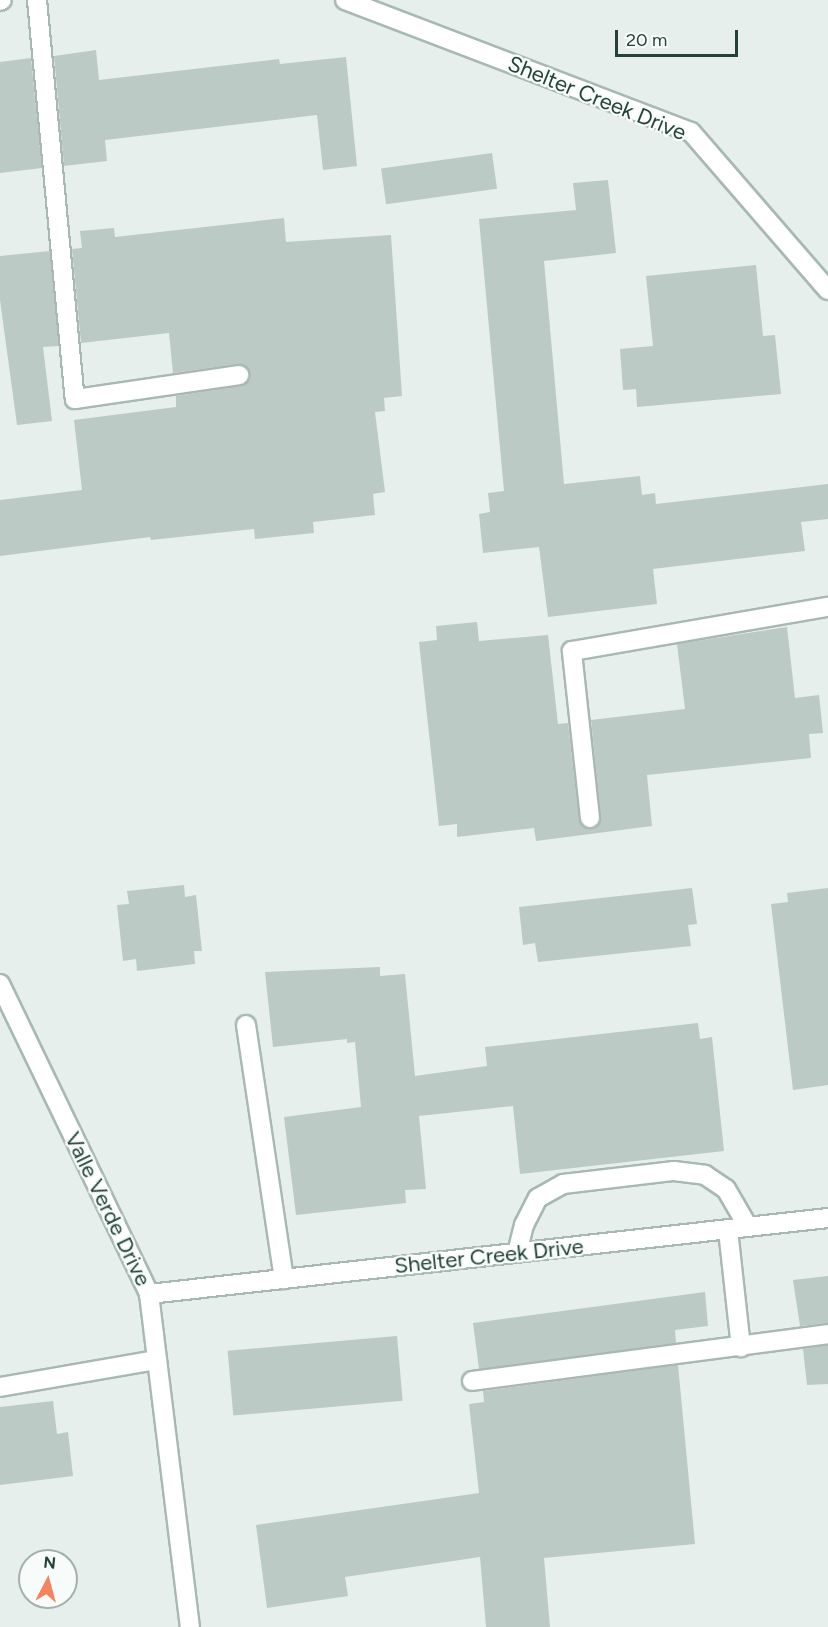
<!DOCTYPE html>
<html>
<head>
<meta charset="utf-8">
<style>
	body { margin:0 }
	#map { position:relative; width:828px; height:1627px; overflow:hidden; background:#e6efeb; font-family:Figtree,sans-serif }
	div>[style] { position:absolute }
	.building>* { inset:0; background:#bbcac4; transform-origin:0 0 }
	.roads { filter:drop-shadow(2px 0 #a8b8b2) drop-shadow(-2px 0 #a8b8b2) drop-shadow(0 2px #a8b8b2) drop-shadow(0 -2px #a8b8b2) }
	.service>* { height:18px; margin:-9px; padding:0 9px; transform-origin:9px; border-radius:9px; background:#fff }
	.minor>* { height:18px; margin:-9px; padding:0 9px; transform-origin:9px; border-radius:9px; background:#fff }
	span { translate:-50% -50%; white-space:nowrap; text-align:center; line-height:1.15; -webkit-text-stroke:4.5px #f7fbf9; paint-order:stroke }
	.street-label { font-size:22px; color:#24423a }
	.north { position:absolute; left:18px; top:1549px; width:60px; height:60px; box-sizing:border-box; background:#f7fbf9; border:2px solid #a3b1ad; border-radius:50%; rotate:6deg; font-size:16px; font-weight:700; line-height:24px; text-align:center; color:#24423a }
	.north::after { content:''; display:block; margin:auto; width:21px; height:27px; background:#f4845f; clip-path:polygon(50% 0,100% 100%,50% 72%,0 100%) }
	.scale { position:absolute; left:615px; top:30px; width:123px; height:27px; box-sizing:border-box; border:3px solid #24423a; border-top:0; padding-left:8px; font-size:18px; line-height:21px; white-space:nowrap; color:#24423a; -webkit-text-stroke:4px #f7fbf9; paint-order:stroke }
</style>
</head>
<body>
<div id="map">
	<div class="building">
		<i style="clip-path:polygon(96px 50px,99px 80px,279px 59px,280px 64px,346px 57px,357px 166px,323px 170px,317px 115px,105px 140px,107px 161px,64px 166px,54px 56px)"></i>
		<i style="clip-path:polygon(31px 58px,42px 168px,0 173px,0 62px)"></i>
		<i style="left:492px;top:153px;width:36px;height:112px;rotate:82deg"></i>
		<i style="clip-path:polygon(608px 180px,616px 253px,544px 261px,564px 484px,640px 476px,642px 495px,655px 493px,656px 504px,828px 484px,828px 519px,801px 522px,805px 551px,653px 569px,657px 604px,548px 617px,539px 547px,483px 553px,479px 514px,490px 512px,488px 493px,504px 491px,479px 219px,576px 210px,573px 183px)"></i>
		<i style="clip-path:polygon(284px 218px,286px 242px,391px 235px,402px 396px,384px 398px,385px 411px,375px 412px,385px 492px,373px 494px,375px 515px,313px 522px,314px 533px,255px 539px,254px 529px,151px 540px,150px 537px,0 556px,0 500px,82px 490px,74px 420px,176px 407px,176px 396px,241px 386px,250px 379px,247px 368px,238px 364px,173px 373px,169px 333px,81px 343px,72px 249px,82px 248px,80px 231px,114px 228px,115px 237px)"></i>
		<i style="clip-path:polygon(50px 251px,59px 346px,43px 347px,52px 421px,17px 425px,0 300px,0 256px)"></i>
		<i style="clip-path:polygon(756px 265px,763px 336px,775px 335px,781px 394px,637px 407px,636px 389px,623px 390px,620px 349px,653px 346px,646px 276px)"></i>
		<i style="clip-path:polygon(477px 622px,479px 641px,548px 635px,558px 724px,568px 723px,579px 819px,586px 828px,597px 827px,601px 817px,591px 720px,685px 709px,677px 644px,787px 627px,795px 698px,819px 695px,823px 733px,809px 734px,811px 758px,647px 775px,652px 826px,536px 841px,534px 828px,457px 837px,457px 824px,439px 826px,419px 642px,437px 640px,436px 626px)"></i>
		<i style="clip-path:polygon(184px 885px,185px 897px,196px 895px,202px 951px,194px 951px,195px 964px,137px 971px,136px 959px,123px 961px,117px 905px,129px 904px,127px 891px)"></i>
		<i style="clip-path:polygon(692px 888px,697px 924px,688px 925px,691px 946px,538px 962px,535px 943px,523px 945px,519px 907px)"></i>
		<i style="clip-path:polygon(828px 888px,828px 1085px,793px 1090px,771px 904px,788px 902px,787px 893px)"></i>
		<i style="clip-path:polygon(380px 967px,380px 976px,405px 974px,415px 1076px,487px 1066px,485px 1047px,698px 1023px,700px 1039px,712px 1037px,724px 1151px,520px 1174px,513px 1106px,419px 1116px,426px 1189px,405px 1190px,406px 1203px,296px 1215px,284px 1117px,361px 1107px,355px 1042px,347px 1043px,347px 1039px,273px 1047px,265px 972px)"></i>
		<i style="clip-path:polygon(828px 1276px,828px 1323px,800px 1326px,793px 1280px)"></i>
		<i style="clip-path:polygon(705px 1292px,708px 1326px,675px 1330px,676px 1343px,479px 1369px,473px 1323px)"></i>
		<i style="left:397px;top:1336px;width:65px;height:170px;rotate:85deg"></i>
		<i style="clip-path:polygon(828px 1345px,828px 1384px,807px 1385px,803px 1349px)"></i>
		<i style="clip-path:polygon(678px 1365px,695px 1544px,544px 1558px,550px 1627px,486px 1627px,480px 1557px,345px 1577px,348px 1596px,267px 1608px,256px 1525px,479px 1493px,469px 1404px,484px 1402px,483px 1391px)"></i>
		<i style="clip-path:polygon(53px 1401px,57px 1434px,68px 1432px,73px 1476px,0 1485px,0 1407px)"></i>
	</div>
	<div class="roads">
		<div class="service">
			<i style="left:37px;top:0;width:401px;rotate:84.6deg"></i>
			<i style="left:75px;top:399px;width:166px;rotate:-8.3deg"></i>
			<i style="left:590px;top:818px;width:168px;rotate:-96.2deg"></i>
			<i style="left:572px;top:651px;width:260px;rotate:-9.8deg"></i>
			<i style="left:246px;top:1025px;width:257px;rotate:81.5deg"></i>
			<i style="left:728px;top:1230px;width:118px;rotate:83.7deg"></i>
			<i style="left:517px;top:1253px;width:29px;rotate:-76deg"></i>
			<i style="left:524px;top:1225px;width:30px;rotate:-63deg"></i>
			<i style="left:538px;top:1198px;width:29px;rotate:-29deg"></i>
			<i style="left:563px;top:1184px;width:112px;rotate:-6.7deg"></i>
			<i style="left:674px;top:1171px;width:31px;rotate:7deg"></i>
			<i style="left:705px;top:1175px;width:25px;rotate:34deg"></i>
			<i style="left:726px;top:1189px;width:44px;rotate:59.9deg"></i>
			<i style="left:472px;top:1381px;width:359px;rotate:-7.5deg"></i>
			<i style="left:0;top:1387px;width:159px;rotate:-9.8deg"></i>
		</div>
		<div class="minor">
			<i style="left:345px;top:0;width:370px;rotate:20.9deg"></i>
			<i style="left:691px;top:132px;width:209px;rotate:49.1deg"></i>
			<i style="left:0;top:1px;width:2px;rotate:-27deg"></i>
			<i style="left:0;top:984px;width:344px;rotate:64.3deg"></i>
			<i style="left:149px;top:1294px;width:336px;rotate:83deg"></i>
			<i style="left:149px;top:1294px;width:683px;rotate:-6.39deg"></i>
		</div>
	</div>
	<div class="street-label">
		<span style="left:597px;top:98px;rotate:22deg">Shelter Creek Drive</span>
		<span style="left:108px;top:1209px;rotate:64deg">Valle Verde Drive</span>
		<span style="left:489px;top:1256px;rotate:-6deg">Shelter Creek Drive</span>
	</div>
	<div class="north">N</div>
	<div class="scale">20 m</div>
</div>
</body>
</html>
